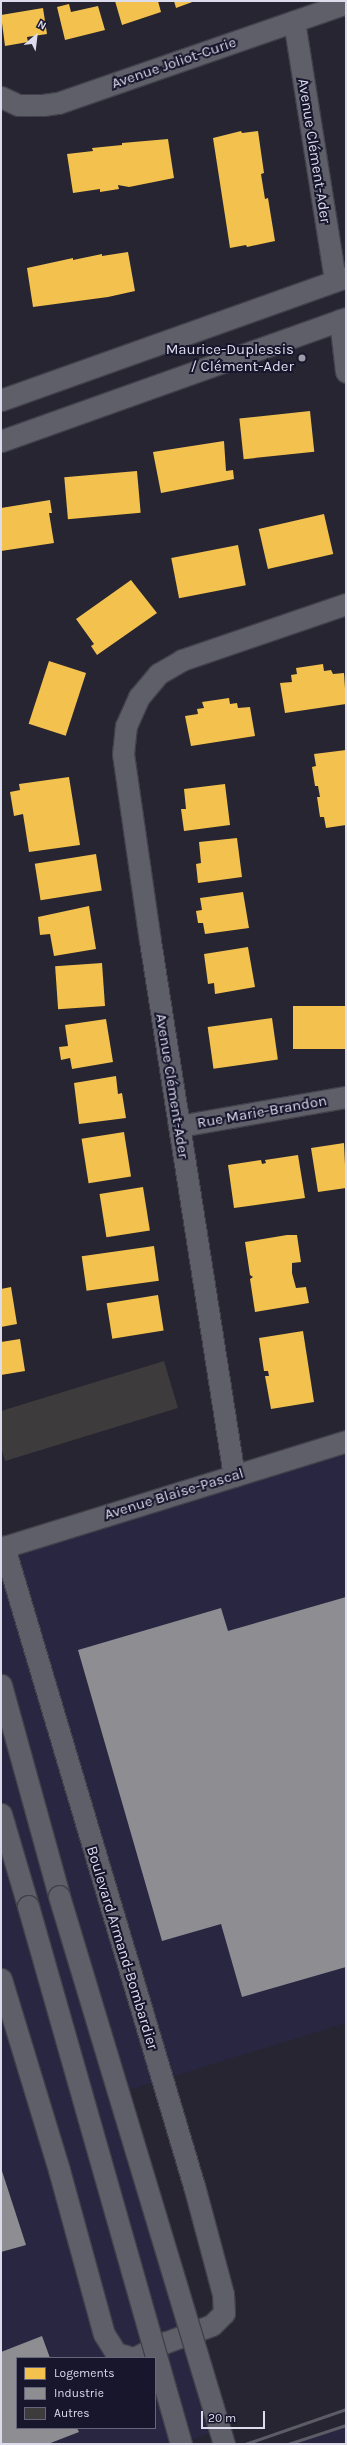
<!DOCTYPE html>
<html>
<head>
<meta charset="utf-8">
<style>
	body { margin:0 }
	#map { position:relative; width:347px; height:2445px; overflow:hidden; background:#262531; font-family:Karla,sans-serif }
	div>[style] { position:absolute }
	.built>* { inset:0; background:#292641 }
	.homes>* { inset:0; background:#f2c14e; transform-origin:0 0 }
	.industry>* { inset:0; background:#8d8d92 }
	.building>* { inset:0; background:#3e3b3c }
	.roads { filter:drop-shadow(1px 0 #41404b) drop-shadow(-1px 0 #41404b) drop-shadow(0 1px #41404b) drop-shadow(0 -1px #41404b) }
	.minor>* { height:21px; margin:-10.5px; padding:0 10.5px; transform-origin:10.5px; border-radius:10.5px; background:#5f5f69 }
	.rail>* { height:3px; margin:-1.5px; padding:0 1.5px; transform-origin:1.5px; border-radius:1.5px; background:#5c5c66 }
	.bridges { filter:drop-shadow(1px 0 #41404b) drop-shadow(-1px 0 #41404b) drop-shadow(0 1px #41404b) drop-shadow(0 -1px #41404b) }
	.minor-bridge>* { height:21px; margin:-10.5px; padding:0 10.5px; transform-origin:10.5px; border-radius:10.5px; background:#5f5f69 }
	.dots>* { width:11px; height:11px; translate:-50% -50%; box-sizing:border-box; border:2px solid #18162d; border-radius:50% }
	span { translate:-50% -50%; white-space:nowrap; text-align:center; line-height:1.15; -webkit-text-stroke:4px #18162d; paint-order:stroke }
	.street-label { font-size:15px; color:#dcdcec }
	.poi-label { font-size:15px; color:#dcdcec }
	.right { translate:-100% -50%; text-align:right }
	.frame { position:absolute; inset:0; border:2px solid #dcdcec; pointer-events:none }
	.legend { position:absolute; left:16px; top:2357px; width:140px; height:72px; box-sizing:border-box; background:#18162d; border:1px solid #666579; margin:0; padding:5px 7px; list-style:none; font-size:12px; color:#dcdcec }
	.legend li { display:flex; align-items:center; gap:8px; height:20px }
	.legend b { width:20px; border:1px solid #666579 }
	.north { position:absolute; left:16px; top:16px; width:40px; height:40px; -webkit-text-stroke:3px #18162d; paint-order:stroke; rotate:28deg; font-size:11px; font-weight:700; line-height:16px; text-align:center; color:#dcdcec }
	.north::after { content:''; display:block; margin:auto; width:14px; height:18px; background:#dcdcec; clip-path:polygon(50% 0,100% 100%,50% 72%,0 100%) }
	.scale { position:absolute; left:201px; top:2411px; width:64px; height:18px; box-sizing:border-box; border:2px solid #dcdcec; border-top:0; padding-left:5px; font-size:12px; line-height:14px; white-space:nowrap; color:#dcdcec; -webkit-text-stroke:3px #18162d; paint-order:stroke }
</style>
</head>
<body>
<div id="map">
	<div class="built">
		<i style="clip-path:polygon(evenodd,346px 1434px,346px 2023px,119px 2093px,221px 2430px,178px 2444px,1px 2444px,1px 1537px,346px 1434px,17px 2358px,155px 2358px,155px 2428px,17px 2428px,17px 2358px)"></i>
		<i style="clip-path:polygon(346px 2426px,346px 2444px,296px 2444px)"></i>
	</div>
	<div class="homes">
		<i style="clip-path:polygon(115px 1px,158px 1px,161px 12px,122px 25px)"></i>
		<i style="clip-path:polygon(174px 1px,195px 1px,176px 8px)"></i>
		<i style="clip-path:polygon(69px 4px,71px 12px,98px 6px,105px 30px,65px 40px,57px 7px)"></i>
		<i style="clip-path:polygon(43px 8px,47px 34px,27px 37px,28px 42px,5px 46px,1px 15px)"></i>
		<i style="clip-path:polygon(241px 131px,242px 133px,258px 131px,264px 173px,261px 174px,265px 199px,268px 198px,275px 241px,247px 247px,246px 245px,230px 248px,213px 138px)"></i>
		<i style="clip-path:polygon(168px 139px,174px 178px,129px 187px,118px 185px,119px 189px,100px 192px,100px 189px,73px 193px,67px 154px,93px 151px,92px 148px,122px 145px,122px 143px)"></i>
		<i style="clip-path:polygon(128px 252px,135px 291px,108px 297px,33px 307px,27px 268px,73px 258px,73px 260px,102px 254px,102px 256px)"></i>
		<i style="left:310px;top:411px;width:41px;height:71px;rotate:84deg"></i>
		<i style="clip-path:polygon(224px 441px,226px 471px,233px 470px,234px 479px,161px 493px,153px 452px)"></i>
		<i style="left:137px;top:471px;width:42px;height:73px;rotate:85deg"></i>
		<i style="clip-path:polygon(50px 500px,52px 513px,49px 513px,54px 543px,1px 551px,1px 508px)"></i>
		<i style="left:324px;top:514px;width:41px;height:67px;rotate:77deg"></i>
		<i style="left:238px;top:545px;width:41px;height:68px;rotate:79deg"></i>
		<i style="clip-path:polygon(131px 580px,157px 613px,97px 655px,91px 646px,94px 644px,76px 619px)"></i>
		<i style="left:49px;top:661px;width:39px;height:66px;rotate:18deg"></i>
		<i style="clip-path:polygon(323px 664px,324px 671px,331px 670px,333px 674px,344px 673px,346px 704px,285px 713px,280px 683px,292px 682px,291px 675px,297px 674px,296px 668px)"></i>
		<i style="clip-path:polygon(229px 698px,230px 704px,237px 703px,238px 708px,250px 707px,255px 736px,191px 746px,185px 716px,198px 714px,197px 709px,204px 708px,202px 702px)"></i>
		<i style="clip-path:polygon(346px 750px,346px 825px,326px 828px,324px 817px,320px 817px,317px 797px,320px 797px,318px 786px,315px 786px,312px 767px,316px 766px,314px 754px)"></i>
		<i style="clip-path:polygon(69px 777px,80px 845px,29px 852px,23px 814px,14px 816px,10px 792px,20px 790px,19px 784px)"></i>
		<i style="clip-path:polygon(225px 784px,230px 825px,184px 831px,181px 809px,186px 809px,184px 789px)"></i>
		<i style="clip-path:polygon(237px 838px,242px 877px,198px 883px,196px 864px,201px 863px,199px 842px)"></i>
		<i style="left:96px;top:854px;width:37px;height:62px;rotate:81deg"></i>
		<i style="clip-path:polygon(243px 892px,249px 928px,205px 934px,203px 923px,198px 923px,196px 911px,202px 910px,200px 898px)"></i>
		<i style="clip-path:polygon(89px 906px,96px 949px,54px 956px,50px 934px,40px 935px,38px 917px)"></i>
		<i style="clip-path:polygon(248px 947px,255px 987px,215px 994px,214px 983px,208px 984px,204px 954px)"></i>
		<i style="left:102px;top:963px;width:43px;height:47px;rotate:86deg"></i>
		<i style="left:346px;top:1006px;width:43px;height:53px;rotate:90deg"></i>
		<i style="left:272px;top:1018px;width:42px;height:65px;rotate:82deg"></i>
		<i style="clip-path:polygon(106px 1019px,113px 1062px,72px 1069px,70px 1058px,61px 1060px,59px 1047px,68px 1046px,65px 1025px)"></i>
		<i style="clip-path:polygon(116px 1076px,118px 1094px,122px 1093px,126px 1118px,79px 1124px,74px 1083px)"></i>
		<i style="left:124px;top:1132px;width:45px;height:43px;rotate:81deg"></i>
		<i style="clip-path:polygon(344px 1143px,346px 1188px,318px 1192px,311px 1148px)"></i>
		<i style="clip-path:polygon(298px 1155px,305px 1198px,234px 1208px,228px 1165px,261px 1160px,262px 1164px,266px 1163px,265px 1160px)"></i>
		<i style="left:143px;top:1187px;width:44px;height:44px;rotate:81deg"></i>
		<i style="clip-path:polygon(287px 1235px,297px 1235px,301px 1262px,292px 1263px,292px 1273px,296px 1288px,306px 1287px,309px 1303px,255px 1312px,250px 1279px,253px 1277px,250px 1275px,245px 1242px)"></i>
		<i style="left:154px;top:1246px;width:35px;height:73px;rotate:82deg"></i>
		<i style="clip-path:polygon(11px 1287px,17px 1324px,1px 1327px,1px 1289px)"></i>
		<i style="left:158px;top:1295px;width:36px;height:52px;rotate:81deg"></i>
		<i style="clip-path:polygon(303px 1331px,314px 1402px,271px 1409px,265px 1376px,269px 1376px,268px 1371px,264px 1371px,259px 1338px)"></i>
		<i style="clip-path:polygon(20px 1339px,25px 1371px,1px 1375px,1px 1342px)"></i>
	</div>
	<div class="industry">
		<i style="clip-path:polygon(346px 1597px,346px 1967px,242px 1997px,221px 1924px,162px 1941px,78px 1650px,221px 1608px,228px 1631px)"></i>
		<i style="clip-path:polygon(1px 2168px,26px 2245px,1px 2252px)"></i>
		<i style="clip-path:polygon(42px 2336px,50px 2358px,17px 2358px,17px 2428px,77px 2428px,79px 2432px,48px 2444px,1px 2444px,1px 2352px)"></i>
	</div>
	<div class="building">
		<i style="clip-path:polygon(164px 1361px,178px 1408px,5px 1461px,1px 1447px,1px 1411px)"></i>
	</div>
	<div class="roads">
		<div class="minor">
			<i style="left:294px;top:21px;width:263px;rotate:81deg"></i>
			<i style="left:1px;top:97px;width:19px;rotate:25deg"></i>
			<i style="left:18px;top:105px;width:25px"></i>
			<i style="left:43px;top:105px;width:15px;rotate:-8deg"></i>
			<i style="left:58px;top:103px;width:305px;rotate:-19.1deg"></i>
			<i style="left:340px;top:320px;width:52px;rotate:83.4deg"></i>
			<i style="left:1px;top:400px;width:366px;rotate:-19.6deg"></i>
			<i style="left:1px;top:441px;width:366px;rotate:-19.6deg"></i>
			<i style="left:179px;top:1126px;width:169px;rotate:-9.9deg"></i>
			<i style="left:234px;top:1476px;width:542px;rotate:-98.92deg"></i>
			<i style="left:150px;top:941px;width:189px;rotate:-98.2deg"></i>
			<i style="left:123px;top:754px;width:28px;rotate:-84deg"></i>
			<i style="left:126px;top:726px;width:32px;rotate:-66deg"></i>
			<i style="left:139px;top:697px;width:30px;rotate:-50deg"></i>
			<i style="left:158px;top:674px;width:28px;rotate:-30deg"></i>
			<i style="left:182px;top:660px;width:173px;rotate:-18.9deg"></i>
			<i style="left:1px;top:1548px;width:361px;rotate:-17.2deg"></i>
			<i style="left:1px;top:1685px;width:219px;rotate:74.6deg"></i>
			<i style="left:1px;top:1814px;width:96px;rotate:73.6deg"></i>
			<i style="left:1px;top:1979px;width:200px;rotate:73.1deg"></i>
			<i style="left:59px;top:2170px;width:170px;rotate:74.7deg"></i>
			<i style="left:104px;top:2334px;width:22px;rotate:58deg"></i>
			<i style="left:116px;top:2353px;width:19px;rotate:16deg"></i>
			<i style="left:134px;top:2358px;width:34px;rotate:-27deg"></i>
			<i style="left:164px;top:2343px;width:51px;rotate:-20.6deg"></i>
			<i style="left:212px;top:2325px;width:17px;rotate:-45deg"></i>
			<i style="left:224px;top:2313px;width:19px;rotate:-93deg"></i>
			<i style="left:223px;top:2294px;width:112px;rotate:-105deg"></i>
			<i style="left:194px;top:2186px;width:667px;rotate:-106.56deg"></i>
		</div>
	</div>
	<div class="rail">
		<i style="left:245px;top:2444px;width:107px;rotate:-19.1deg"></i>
		<i style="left:288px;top:2444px;width:61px;rotate:-18.1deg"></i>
	</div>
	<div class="bridges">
		<div class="minor-bridge">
			<i style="left:59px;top:1896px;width:572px;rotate:73.24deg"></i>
			<i style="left:28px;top:1906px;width:559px;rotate:74.12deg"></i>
		</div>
	</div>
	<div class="dots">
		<i style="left:302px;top:358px;background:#9c9cab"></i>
	</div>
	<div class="street-label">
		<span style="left:174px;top:63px;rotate:-19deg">Avenue Joliot-Curie</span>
		<span style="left:314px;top:151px;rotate:81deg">Avenue Clément-Ader</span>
		<span style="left:172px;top:1086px;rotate:81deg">Avenue Clément-Ader</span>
		<span style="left:262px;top:1112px;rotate:-10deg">Rue Marie-Brandon</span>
		<span style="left:174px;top:1494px;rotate:-17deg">Avenue Blaise-Pascal</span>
		<span style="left:122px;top:1948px;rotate:73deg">Boulevard Armand-Bombardier</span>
	</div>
	<div class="poi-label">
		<span class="right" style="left:294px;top:358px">Maurice-Duplessis<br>/ Clément-Ader</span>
	</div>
	<div class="frame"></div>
	<ul class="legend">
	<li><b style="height:11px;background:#f2c14e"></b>Logements</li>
	<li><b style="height:11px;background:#8d8d92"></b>Industrie</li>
	<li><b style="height:11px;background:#3e3b3c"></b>Autres</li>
	</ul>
	<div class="north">N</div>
	<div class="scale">20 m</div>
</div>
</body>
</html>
